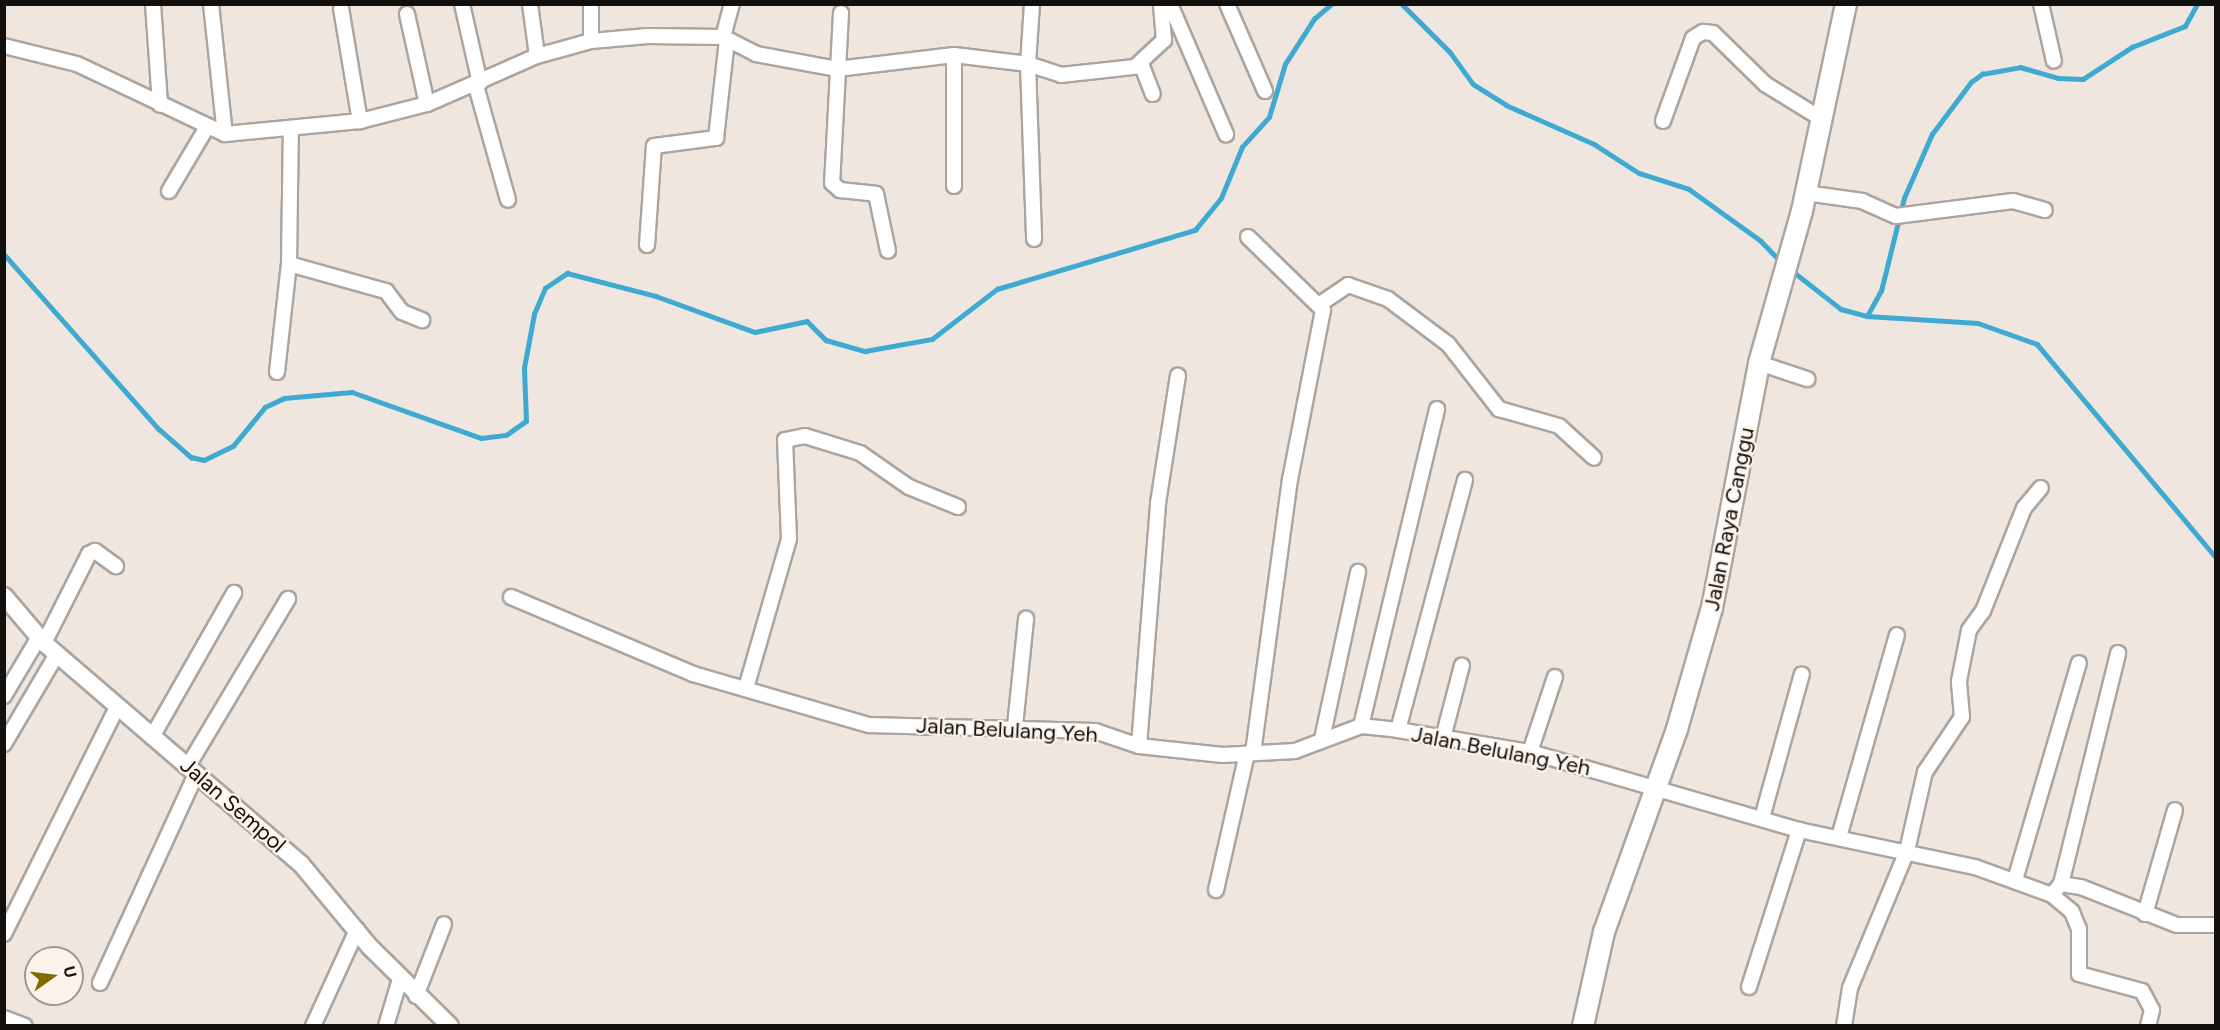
<!DOCTYPE html>
<html>
<head>
<meta charset="utf-8">
<style>
	body { margin:0 }
	#map { position:relative; width:2220px; height:1030px; overflow:hidden; background:#efe6df; font-family:Figtree,sans-serif }
	div>[style] { position:absolute }
	.stream>* { height:4.5px; margin:-2.25px; padding:0 2.25px; transform-origin:2.25px; border-radius:2.25px; background:#3faad1 }
	.roads { filter:drop-shadow(2px 0 #ada49e) drop-shadow(-2px 0 #ada49e) drop-shadow(0 2px #ada49e) drop-shadow(0 -2px #ada49e) }
	.minor>* { height:14px; margin:-7px; padding:0 7px; transform-origin:7px; border-radius:7px; background:#fff }
	.tertiary>* { height:16px; margin:-8px; padding:0 8px; transform-origin:8px; border-radius:8px; background:#fff }
	.secondary>* { height:20px; margin:-10px; padding:0 10px; transform-origin:10px; border-radius:10px; background:#fff }
	span { translate:-50% -50%; white-space:nowrap; text-align:center; line-height:1.15; -webkit-text-stroke:4.5px #fcf3ec; paint-order:stroke }
	.street-label { font-size:22px; color:#120f0c }
	.frame { position:absolute; inset:0; border:6px solid #120f0c; pointer-events:none }
	.north { position:absolute; left:24px; top:946px; width:60px; height:60px; box-sizing:border-box; background:#fcf3ec; border:2px solid #9e9892; border-radius:50%; rotate:76deg; font-size:16px; font-weight:700; line-height:24px; text-align:center; color:#120f0c }
	.north::after { content:''; display:block; margin:auto; width:21px; height:27px; background:#806a01; clip-path:polygon(50% 0,100% 100%,50% 72%,0 100%) }
</style>
</head>
<body>
<div id="map">
	<div class="stream">
		<i style="left:1402px;top:4px;width:68px;rotate:45deg"></i>
		<i style="left:1450px;top:52px;width:39px;rotate:54deg"></i>
		<i style="left:1473px;top:84px;width:39px;rotate:32deg"></i>
		<i style="left:1506px;top:105px;width:96px;rotate:23.9deg"></i>
		<i style="left:1594px;top:144px;width:54px;rotate:32.8deg"></i>
		<i style="left:1639px;top:173px;width:52px;rotate:17.7deg"></i>
		<i style="left:1689px;top:189px;width:89px;rotate:35.8deg"></i>
		<i style="left:1761px;top:241px;width:29px;rotate:46deg"></i>
		<i style="left:4px;top:254px;width:234px;rotate:48.5deg"></i>
		<i style="left:159px;top:429px;width:43px;rotate:41.2deg"></i>
		<i style="left:191px;top:457px;width:13px;rotate:13deg"></i>
		<i style="left:204px;top:460px;width:32px;rotate:-26deg"></i>
		<i style="left:233px;top:446px;width:50px;rotate:-50.6deg"></i>
		<i style="left:265px;top:407px;width:21px;rotate:-25deg"></i>
		<i style="left:284px;top:398px;width:68px;rotate:-5deg"></i>
		<i style="left:352px;top:392px;width:137px;rotate:19.6deg"></i>
		<i style="left:481px;top:438px;width:25px;rotate:-7deg"></i>
		<i style="left:506px;top:435px;width:24px;rotate:-35deg"></i>
		<i style="left:526px;top:421px;width:53px;rotate:-92.2deg"></i>
		<i style="left:524px;top:368px;width:55px;rotate:-79.5deg"></i>
		<i style="left:534px;top:314px;width:28px;rotate:-67deg"></i>
		<i style="left:545px;top:288px;width:27px;rotate:-34deg"></i>
		<i style="left:567px;top:273px;width:92px;rotate:14.5deg"></i>
		<i style="left:656px;top:296px;width:105px;rotate:20deg"></i>
		<i style="left:755px;top:332px;width:53px;rotate:-11.9deg"></i>
		<i style="left:807px;top:321px;width:27px;rotate:45deg"></i>
		<i style="left:826px;top:340px;width:41px;rotate:15.8deg"></i>
		<i style="left:865px;top:351px;width:68px;rotate:-10.2deg"></i>
		<i style="left:932px;top:339px;width:82px;rotate:-37.6deg"></i>
		<i style="left:997px;top:289px;width:207px;rotate:-16.6deg"></i>
		<i style="left:1195px;top:230px;width:41px;rotate:-50.9deg"></i>
		<i style="left:1221px;top:198px;width:55px;rotate:-67.6deg"></i>
		<i style="left:1242px;top:147px;width:40px;rotate:-48deg"></i>
		<i style="left:1269px;top:117px;width:55px;rotate:-73.2deg"></i>
		<i style="left:1285px;top:64px;width:54px;rotate:-57.2deg"></i>
		<i style="left:1314px;top:19px;width:23px;rotate:-41deg"></i>
		<i style="left:1790px;top:269px;width:65px;rotate:38.1deg"></i>
		<i style="left:1841px;top:309px;width:27px;rotate:15deg"></i>
		<i style="left:1867px;top:316px;width:111px;rotate:3.6deg"></i>
		<i style="left:1978px;top:323px;width:63px;rotate:19.6deg"></i>
		<i style="left:2037px;top:344px;width:278px;rotate:50deg"></i>
		<i style="left:1867px;top:316px;width:29px;rotate:-61deg"></i>
		<i style="left:1881px;top:291px;width:96px;rotate:-76.1deg"></i>
		<i style="left:1904px;top:198px;width:70px;rotate:-66.4deg"></i>
		<i style="left:1932px;top:134px;width:65px;rotate:-53.1deg"></i>
		<i style="left:1971px;top:82px;width:14px;rotate:-36deg"></i>
		<i style="left:1982px;top:74px;width:39px;rotate:-10deg"></i>
		<i style="left:2020px;top:67px;width:40px;rotate:16deg"></i>
		<i style="left:2058px;top:78px;width:25px;rotate:2deg"></i>
		<i style="left:2083px;top:79px;width:59px;rotate:-33.1deg"></i>
		<i style="left:2132px;top:47px;width:57px;rotate:-21.6deg"></i>
		<i style="left:2185px;top:26px;width:25px;rotate:-61deg"></i>
	</div>
	<div class="roads">
		<div class="minor">
			<i style="left:153px;top:4px;width:101px;rotate:86deg"></i>
			<i style="left:211px;top:4px;width:131px;rotate:83.9deg"></i>
			<i style="left:462px;top:4px;width:81px;rotate:77.2deg"></i>
			<i style="left:530px;top:4px;width:52px;rotate:82.3deg"></i>
			<i style="left:591px;top:4px;width:37px;rotate:90deg"></i>
			<i style="left:1032px;top:4px;width:60px;rotate:93.8deg"></i>
			<i style="left:1028px;top:64px;width:175px;rotate:88deg"></i>
			<i style="left:1170px;top:4px;width:142px;rotate:66.7deg"></i>
			<i style="left:1227px;top:4px;width:95px;rotate:66.4deg"></i>
			<i style="left:2041px;top:4px;width:58px;rotate:77.2deg"></i>
			<i style="left:341px;top:8px;width:115px;rotate:80.5deg"></i>
			<i style="left:841px;top:13px;width:170px;rotate:93deg"></i>
			<i style="left:832px;top:183px;width:11px;rotate:41deg"></i>
			<i style="left:840px;top:190px;width:36px;rotate:6deg"></i>
			<i style="left:876px;top:194px;width:58px;rotate:78.1deg"></i>
			<i style="left:407px;top:14px;width:92px;rotate:77.5deg"></i>
			<i style="left:723px;top:37px;width:34px;rotate:-75deg"></i>
			<i style="left:4px;top:46px;width:75px;rotate:13.9deg"></i>
			<i style="left:77px;top:64px;width:164px;rotate:25.3deg"></i>
			<i style="left:225px;top:134px;width:136px;rotate:-5.5deg"></i>
			<i style="left:360px;top:121px;width:69px;rotate:-14.2deg"></i>
			<i style="left:427px;top:104px;width:120px;rotate:-23.6deg"></i>
			<i style="left:537px;top:56px;width:56px;rotate:-15.5deg"></i>
			<i style="left:591px;top:41px;width:57px;rotate:-5deg"></i>
			<i style="left:648px;top:36px;width:75px;rotate:0.8deg"></i>
			<i style="left:723px;top:37px;width:37px;rotate:27deg"></i>
			<i style="left:756px;top:54px;width:82px;rotate:10.5deg"></i>
			<i style="left:837px;top:69px;width:118px;rotate:-6.8deg"></i>
			<i style="left:954px;top:55px;width:75px;rotate:6.9deg"></i>
			<i style="left:1028px;top:64px;width:35px;rotate:18deg"></i>
			<i style="left:1061px;top:75px;width:81px;rotate:-6.3deg"></i>
			<i style="left:1142px;top:66px;width:30px;rotate:69deg"></i>
			<i style="left:954px;top:55px;width:131px;rotate:90deg"></i>
			<i style="left:1136px;top:66px;width:38px;rotate:-43deg"></i>
			<i style="left:1164px;top:40px;width:36px;rotate:-95deg"></i>
			<i style="left:476px;top:86px;width:118px;rotate:74.3deg"></i>
			<i style="left:1663px;top:121px;width:88px;rotate:-70.1deg"></i>
			<i style="left:1693px;top:38px;width:12px;rotate:-31deg"></i>
			<i style="left:1703px;top:32px;width:10px;rotate:6deg"></i>
			<i style="left:1713px;top:33px;width:73px;rotate:44.4deg"></i>
			<i style="left:1765px;top:84px;width:65px;rotate:31.7deg"></i>
			<i style="left:169px;top:191px;width:74px;rotate:-59.3deg"></i>
			<i style="left:1806px;top:193px;width:57px;rotate:8.1deg"></i>
			<i style="left:1862px;top:201px;width:37px;rotate:24deg"></i>
			<i style="left:1896px;top:216px;width:118px;rotate:-7.3deg"></i>
			<i style="left:2013px;top:201px;width:33px;rotate:16deg"></i>
			<i style="left:1248px;top:237px;width:105px;rotate:44.2deg"></i>
			<i style="left:1323px;top:310px;width:172px;rotate:101deg"></i>
			<i style="left:1290px;top:479px;width:276px;rotate:97.7deg"></i>
			<i style="left:647px;top:245px;width:99px;rotate:-86deg"></i>
			<i style="left:654px;top:146px;width:63px;rotate:-7.4deg"></i>
			<i style="left:716px;top:138px;width:99px;rotate:-83.6deg"></i>
			<i style="left:289px;top:264px;width:101px;rotate:15.6deg"></i>
			<i style="left:386px;top:291px;width:26px;rotate:53deg"></i>
			<i style="left:402px;top:312px;width:22px;rotate:22deg"></i>
			<i style="left:1320px;top:304px;width:34px;rotate:-34deg"></i>
			<i style="left:1348px;top:285px;width:42px;rotate:19.3deg"></i>
			<i style="left:1388px;top:299px;width:75px;rotate:36.9deg"></i>
			<i style="left:1448px;top:344px;width:83px;rotate:51.9deg"></i>
			<i style="left:1499px;top:409px;width:62px;rotate:15.8deg"></i>
			<i style="left:1559px;top:426px;width:47px;rotate:42.4deg"></i>
			<i style="left:1759px;top:363px;width:51px;rotate:18.4deg"></i>
			<i style="left:277px;top:372px;width:109px;rotate:-83.7deg"></i>
			<i style="left:289px;top:264px;width:135px;rotate:-89.2deg"></i>
			<i style="left:511px;top:597px;width:198px;rotate:22.9deg"></i>
			<i style="left:693px;top:674px;width:183px;rotate:16.2deg"></i>
			<i style="left:869px;top:725px;width:226px;rotate:1.5deg"></i>
			<i style="left:1095px;top:731px;width:46px;rotate:18.8deg"></i>
			<i style="left:1139px;top:746px;width:84px;rotate:6.1deg"></i>
			<i style="left:1223px;top:755px;width:72px;rotate:-3.2deg"></i>
			<i style="left:1295px;top:751px;width:71px;rotate:-20.7deg"></i>
			<i style="left:1361px;top:726px;width:37px;rotate:6deg"></i>
			<i style="left:1398px;top:730px;width:134px;rotate:9.5deg"></i>
			<i style="left:1530px;top:752px;width:280px;rotate:16.2deg"></i>
			<i style="left:1799px;top:830px;width:180px;rotate:11.9deg"></i>
			<i style="left:1975px;top:867px;width:82px;rotate:20deg"></i>
			<i style="left:2052px;top:895px;width:26px;rotate:40deg"></i>
			<i style="left:2072px;top:912px;width:18px;rotate:68deg"></i>
			<i style="left:2079px;top:929px;width:45px;rotate:90deg"></i>
			<i style="left:2079px;top:974px;width:65px;rotate:15.1deg"></i>
			<i style="left:2142px;top:991px;width:21px;rotate:62deg"></i>
			<i style="left:2152px;top:1010px;width:16px;rotate:104deg"></i>
			<i style="left:44px;top:643px;width:100px;rotate:-63.2deg"></i>
			<i style="left:89px;top:554px;width:7px;rotate:-27deg"></i>
			<i style="left:95px;top:551px;width:26px;rotate:36deg"></i>
			<i style="left:746px;top:688px;width:155px;rotate:-73.9deg"></i>
			<i style="left:789px;top:539px;width:99px;rotate:-92.3deg"></i>
			<i style="left:785px;top:440px;width:20px;rotate:-11deg"></i>
			<i style="left:805px;top:436px;width:58px;rotate:17.2deg"></i>
			<i style="left:860px;top:453px;width:60px;rotate:34.8deg"></i>
			<i style="left:909px;top:487px;width:53px;rotate:22.2deg"></i>
			<i style="left:4px;top:696px;width:69px;rotate:-59.3deg"></i>
			<i style="left:1015px;top:726px;width:108px;rotate:-84.1deg"></i>
			<i style="left:1361px;top:726px;width:326px;rotate:-76.5deg"></i>
			<i style="left:1398px;top:730px;width:259px;rotate:-75deg"></i>
			<i style="left:152px;top:737px;width:166px;rotate:-60.3deg"></i>
			<i style="left:1443px;top:738px;width:75px;rotate:-75.4deg"></i>
			<i style="left:1322px;top:739px;width:171px;rotate:-77.8deg"></i>
			<i style="left:4px;top:744px;width:104px;rotate:-59.5deg"></i>
			<i style="left:1139px;top:746px;width:244px;rotate:-85.5deg"></i>
			<i style="left:1158px;top:503px;width:129px;rotate:-81.1deg"></i>
			<i style="left:1530px;top:752px;width:79px;rotate:-71.6deg"></i>
			<i style="left:188px;top:766px;width:195px;rotate:-59.1deg"></i>
			<i style="left:1762px;top:818px;width:149px;rotate:-74.5deg"></i>
			<i style="left:1839px;top:837px;width:210px;rotate:-74deg"></i>
			<i style="left:2015px;top:880px;width:226px;rotate:-73.6deg"></i>
			<i style="left:2061px;top:884px;width:238px;rotate:-76.1deg"></i>
			<i style="left:1216px;top:890px;width:140px;rotate:-77.2deg"></i>
			<i style="left:2055px;top:891px;width:9px;rotate:-49deg"></i>
			<i style="left:2061px;top:884px;width:20px;rotate:9deg"></i>
			<i style="left:2081px;top:887px;width:103px;rotate:21.6deg"></i>
			<i style="left:2177px;top:925px;width:39px"></i>
			<i style="left:2145px;top:914px;width:108px;rotate:-73.9deg"></i>
			<i style="left:4px;top:934px;width:254px;rotate:-63.5deg"></i>
			<i style="left:100px;top:983px;width:230px;rotate:-65.3deg"></i>
			<i style="left:1749px;top:987px;width:165px;rotate:-72.3deg"></i>
			<i style="left:416px;top:996px;width:77px;rotate:-68.7deg"></i>
			<i style="left:4px;top:1018px;width:22px;rotate:21deg"></i>
			<i style="left:313px;top:1026px;width:106px;rotate:-65.4deg"></i>
			<i style="left:386px;top:1026px;width:49px;rotate:-73.4deg"></i>
			<i style="left:1844px;top:1026px;width:38px;rotate:-81deg"></i>
			<i style="left:1850px;top:988px;width:148px;rotate:-67.4deg"></i>
			<i style="left:1907px;top:851px;width:81px;rotate:-77.2deg"></i>
			<i style="left:1925px;top:772px;width:66px;rotate:-56.1deg"></i>
			<i style="left:1962px;top:717px;width:36px;rotate:-95deg"></i>
			<i style="left:1959px;top:681px;width:52px;rotate:-78.9deg"></i>
			<i style="left:1969px;top:630px;width:24px;rotate:-54deg"></i>
			<i style="left:1983px;top:611px;width:111px;rotate:-68.3deg"></i>
			<i style="left:2024px;top:508px;width:26px;rotate:-50deg"></i>
		</div>
		<div class="tertiary">
			<i style="left:4px;top:596px;width:62px;rotate:49.6deg"></i>
			<i style="left:44px;top:643px;width:339px;rotate:40.7deg"></i>
			<i style="left:301px;top:864px;width:108px;rotate:50.3deg"></i>
			<i style="left:370px;top:947px;width:112px;rotate:44.6deg"></i>
		</div>
		<div class="secondary">
			<i style="left:1583px;top:1026px;width:96px;rotate:-77.4deg"></i>
			<i style="left:1604px;top:932px;width:216px;rotate:-70.2deg"></i>
			<i style="left:1677px;top:729px;width:126px;rotate:-73.9deg"></i>
			<i style="left:1712px;top:608px;width:249px;rotate:-79.1deg"></i>
			<i style="left:1759px;top:363px;width:158px;rotate:-74.2deg"></i>
			<i style="left:1802px;top:211px;width:212px;rotate:-78deg"></i>
		</div>
	</div>
	<div class="street-label">
		<span style="left:1729px;top:519px;rotate:-79deg">Jalan Raya Canggu</span>
		<span style="left:1007px;top:730px;rotate:3deg">Jalan Belulang Yeh</span>
		<span style="left:1501px;top:751px;rotate:11deg">Jalan Belulang Yeh</span>
		<span style="left:233px;top:805px;rotate:41deg">Jalan Sempol</span>
	</div>
	<div class="frame"></div>
	<div class="north">U</div>
</div>
</body>
</html>
